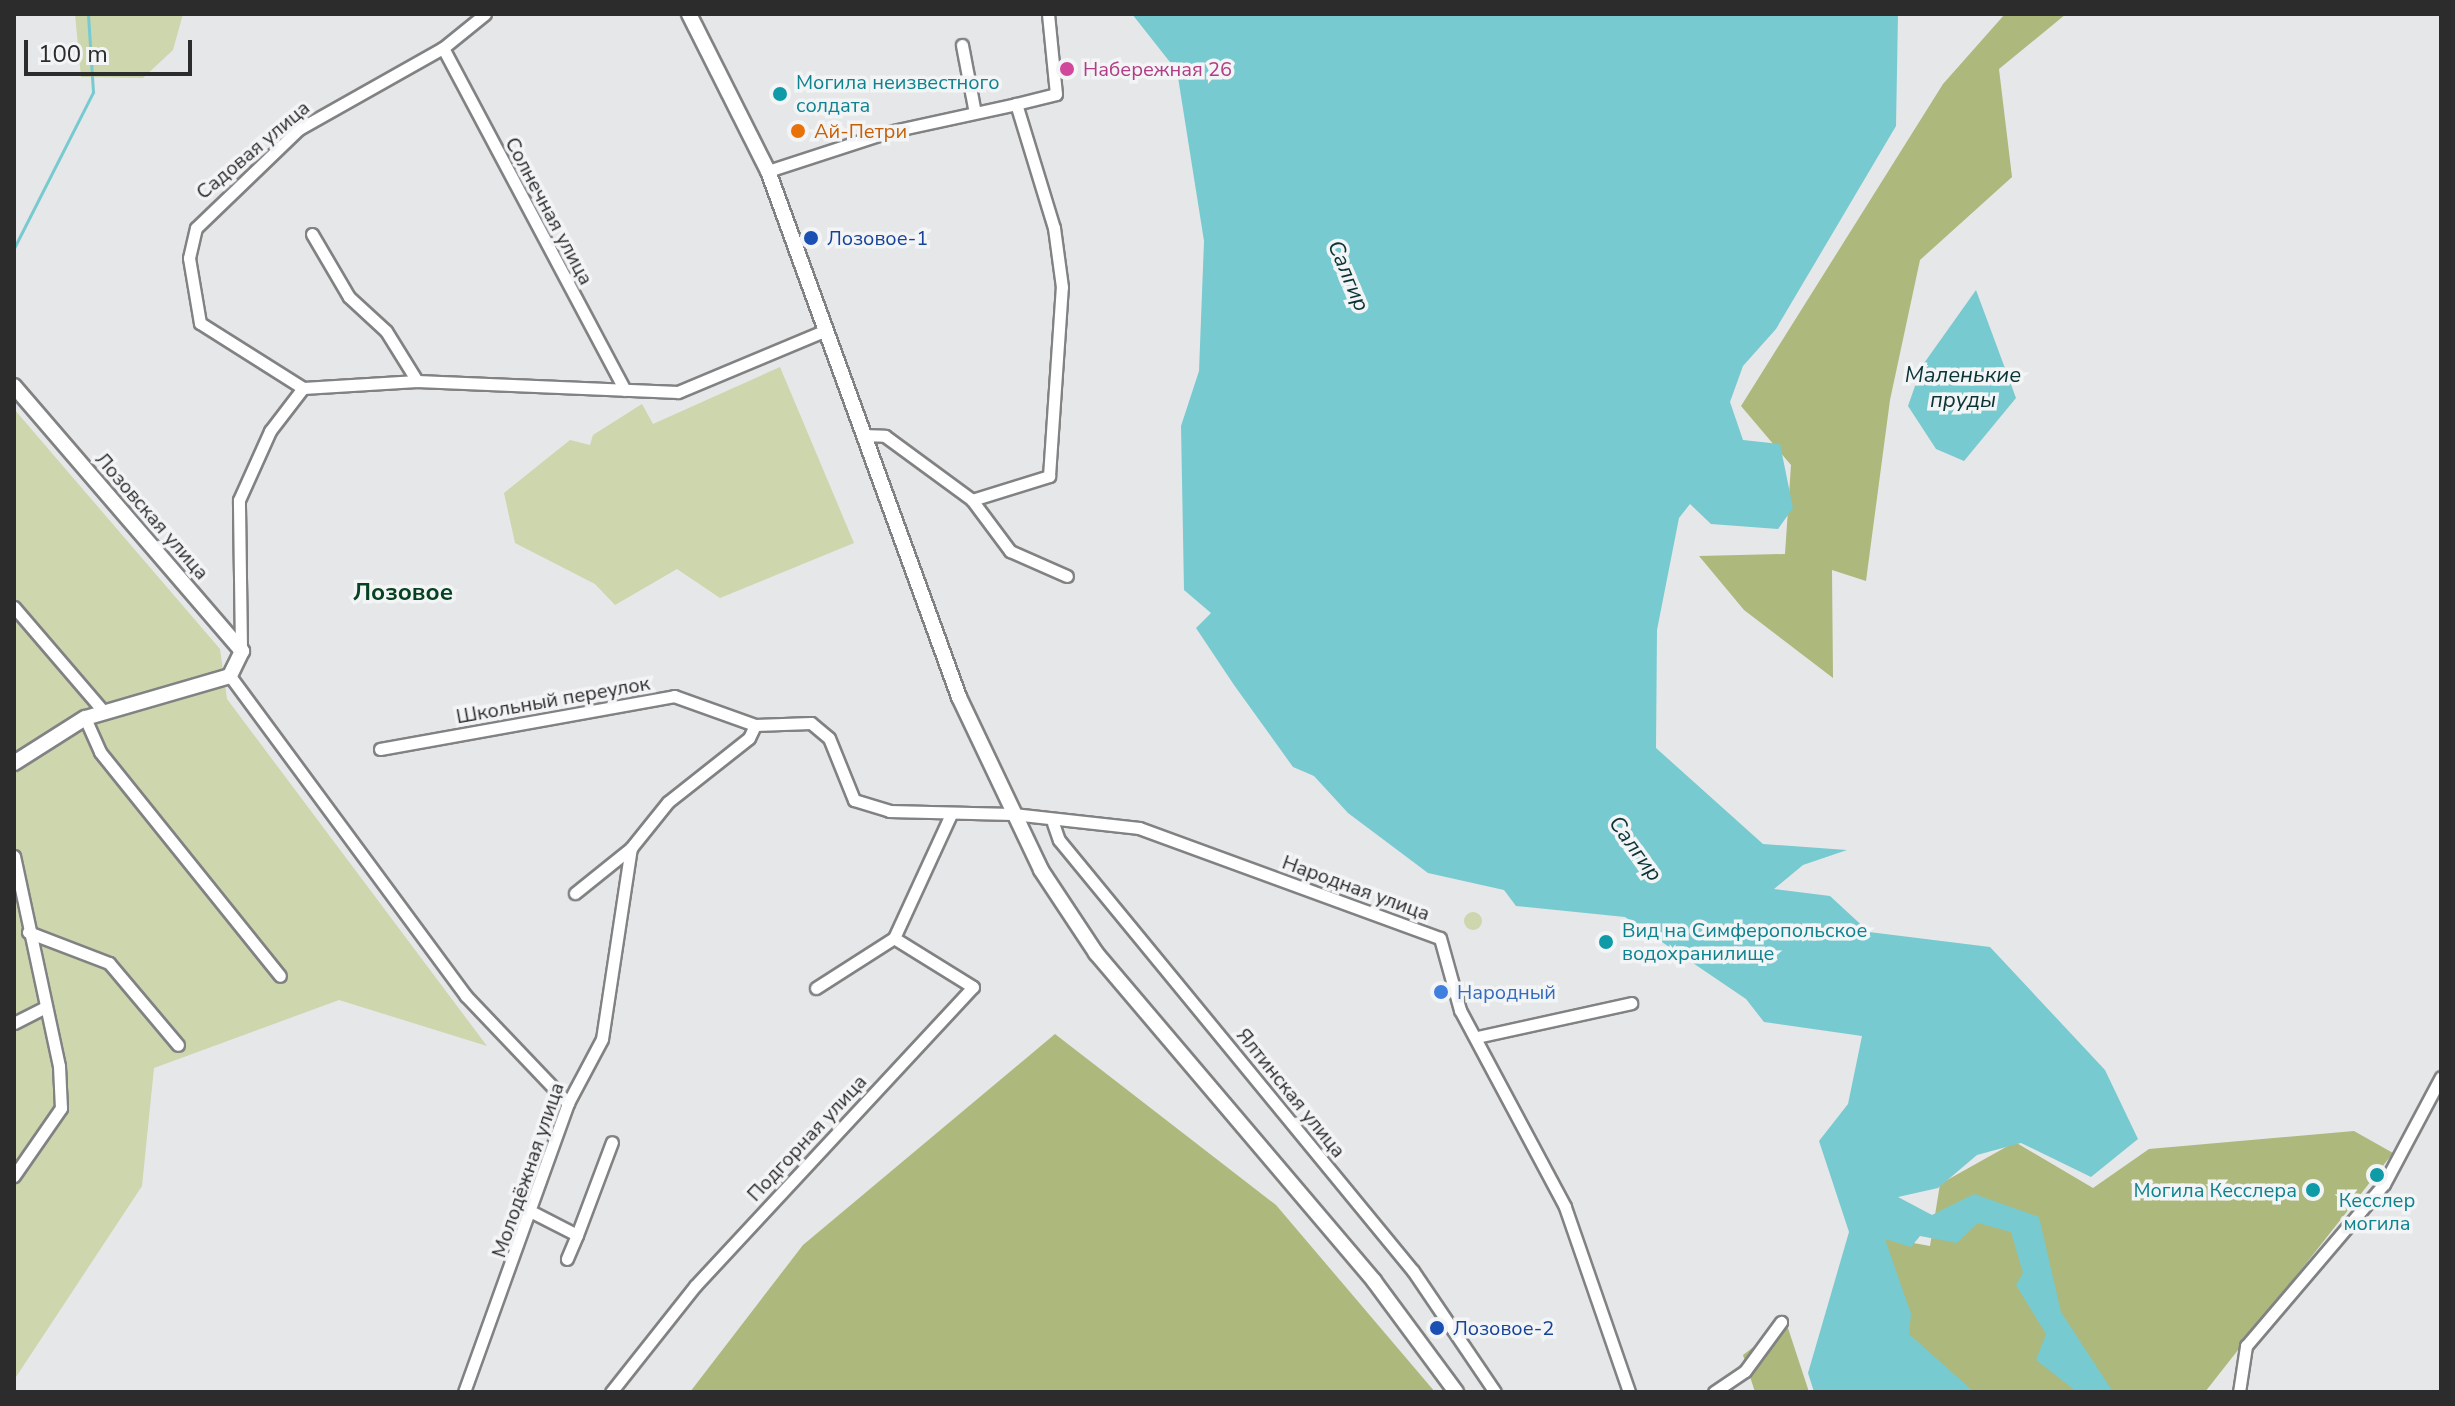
<!DOCTYPE html>
<html>
<head>
<meta charset="utf-8">
<style>
	body { margin:0 }
	#map { position:relative; width:2455px; height:1406px; overflow:hidden; background:#e6e7e8; font-family:"Nunito Sans",sans-serif }
	div>[style] { position:absolute }
	.green>* { inset:0; background:#cdd6ad }
	.round { border-radius:50% }
	.forest>* { inset:0; background:#adb87d }
	.water>* { inset:0; background:#77cad0 }
	.stream>* { height:3px; margin:-1.5px; padding:0 1.5px; transform-origin:1.5px; border-radius:1.5px; background:#77cad0 }
	.roads { filter:drop-shadow(2px 0 #818283) drop-shadow(-2px 0 #818283) drop-shadow(0 2px #818283) drop-shadow(0 -2px #818283) }
	.minor>* { height:11px; margin:-5.5px; padding:0 5.5px; transform-origin:5.5px; border-radius:5.5px; background:#fff }
	.major>* { height:14px; margin:-7px; padding:0 7px; transform-origin:7px; border-radius:7px; background:#fff }
	.dots>* { width:22px; height:22px; translate:-50% -50%; box-sizing:border-box; border:4px solid #f3f4f5; border-radius:50% }
	span { translate:-50% -50%; white-space:nowrap; text-align:center; line-height:1.15; -webkit-text-stroke:7px #f3f4f5; paint-order:stroke }
	.hotel-label { font-size:20px; color:#b23c85 }
	.left { translate:0 -50%; text-align:left }
	.culture-label { font-size:20px; color:#0d838f }
	.right { translate:-100% -50%; text-align:right }
	.food-label { font-size:20px; color:#c56008 }
	.street-label { font-size:20px; color:#2c2c2d }
	.transit-label { font-size:20px; color:#164399 }
	.shop-label { font-size:20px; color:#366cbe }
	.water-label { font-size:22px; color:#093335; font-style:italic }
	.quarter-label { font-size:24px; color:#064222; font-weight:700 }
	.frame { position:absolute; inset:0; border:16px solid #2c2c2d; pointer-events:none }
	.scale { position:absolute; left:24px; top:40px; width:168px; height:36px; box-sizing:border-box; border:4px solid #2c2c2d; border-top:0; padding-left:10px; font-size:24px; line-height:28px; white-space:nowrap; color:#2c2c2d; -webkit-text-stroke:6px #f3f4f5; paint-order:stroke }
</style>
</head>
<body>
<div id="map">
	<div class="green">
		<i style="clip-path:polygon(75px 14px,183px 14px,173px 50px,143px 78px,81px 77px)"></i>
		<i style="clip-path:polygon(780px 367px,854px 543px,720px 598px,677px 569px,615px 605px,595px 584px,515px 543px,504px 493px,570px 440px,590px 445px,593px 435px,642px 404px,653px 424px)"></i>
		<i style="clip-path:polygon(14px 409px,220px 649px,227px 699px,487px 1046px,339px 1000px,154px 1068px,142px 1186px,14px 1380px)"></i>
		<i class="round" style="left:1464px;top:912px;width:18px;height:18px"></i>
	</div>
	<div class="forest">
		<i style="clip-path:polygon(2005px 14px,2066px 14px,1999px 69px,2012px 177px,1920px 260px,1890px 400px,1866px 581px,1832px 570px,1833px 678px,1744px 610px,1699px 556px,1785px 554px,1791px 465px,1741px 406px,1943px 84px)"></i>
		<i style="clip-path:polygon(1055px 1034px,1276px 1205px,1435px 1392px,690px 1392px,803px 1245px)"></i>
		<i style="clip-path:polygon(2354px 1131px,2393px 1153px,2205px 1392px,1904px 1392px,1875px 1236px,1930px 1246px,1940px 1184px,2015px 1142px,2093px 1188px,2149px 1149px)"></i>
		<i style="clip-path:polygon(1786px 1322px,1809px 1392px,1755px 1392px,1743px 1355px)"></i>
	</div>
	<div class="water">
		<i style="clip-path:polygon(1132px 14px,1898px 14px,1896px 126px,1776px 329px,1743px 366px,1730px 402px,1743px 440px,1780px 444px,1793px 508px,1778px 529px,1711px 524px,1690px 504px,1679px 518px,1657px 630px,1656px 748px,1763px 844px,1847px 850px,1803px 865px,1774px 889px,1830px 896px,1869px 932px,1990px 947px,2105px 1070px,2138px 1139px,2091px 1177px,2021px 1143px,1977px 1155px,1938px 1188px,1898px 1197px,1932px 1215px,1974px 1194px,2039px 1217px,2061px 1312px,2113px 1392px,2077px 1392px,2036px 1360px,2046px 1334px,2016px 1285px,2023px 1273px,2011px 1232px,1978px 1223px,1957px 1243px,1920px 1236px,1911px 1247px,1885px 1239px,1911px 1314px,1909px 1334px,1974px 1392px,1814px 1392px,1808px 1373px,1849px 1232px,1819px 1141px,1848px 1104px,1862px 1036px,1764px 1022px,1746px 999px,1625px 917px,1516px 906px,1504px 890px,1428px 873px,1348px 813px,1314px 776px,1293px 767px,1234px 685px,1196px 628px,1211px 613px,1184px 590px,1181px 426px,1199px 371px,1204px 241px,1177px 71px)"></i>
		<i style="clip-path:polygon(1976px 290px,2016px 398px,1964px 461px,1936px 449px,1908px 406px,1922px 366px)"></i>
	</div>
	<div class="stream">
		<i style="left:14px;top:248px;width:175px;rotate:-63.1deg"></i>
		<i style="left:93px;top:92px;width:78px;rotate:-93.7deg"></i>
	</div>
	<div class="roads">
		<div class="minor">
			<i style="left:962px;top:45px;width:64px;rotate:79.2deg"></i>
			<i style="left:443px;top:48px;width:387px;rotate:62deg"></i>
			<i style="left:768px;top:171px;width:126px;rotate:-18deg"></i>
			<i style="left:888px;top:132px;width:131px;rotate:-12.3deg"></i>
			<i style="left:312px;top:234px;width:73px;rotate:59.6deg"></i>
			<i style="left:349px;top:297px;width:50px;rotate:42.6deg"></i>
			<i style="left:386px;top:331px;width:59px;rotate:58.2deg"></i>
			<i style="left:303px;top:388px;width:122px;rotate:-147.7deg"></i>
			<i style="left:200px;top:323px;width:66px;rotate:-99.6deg"></i>
			<i style="left:189px;top:258px;width:31px;rotate:-77deg"></i>
			<i style="left:196px;top:228px;width:143px;rotate:-43.9deg"></i>
			<i style="left:299px;top:129px;width:165px;rotate:-29.4deg"></i>
			<i style="left:443px;top:48px;width:54px;rotate:-39deg"></i>
			<i style="left:862px;top:435px;width:23px;rotate:2deg"></i>
			<i style="left:885px;top:436px;width:108px;rotate:36.3deg"></i>
			<i style="left:972px;top:500px;width:81px;rotate:-17.3deg"></i>
			<i style="left:1049px;top:476px;width:189px;rotate:-86.1deg"></i>
			<i style="left:1062px;top:287px;width:60px;rotate:-97.7deg"></i>
			<i style="left:1054px;top:228px;width:130px;rotate:-107deg"></i>
			<i style="left:1016px;top:104px;width:41px;rotate:-14deg"></i>
			<i style="left:1056px;top:94px;width:80px;rotate:-95.7deg"></i>
			<i style="left:972px;top:500px;width:64px;rotate:53.3deg"></i>
			<i style="left:1010px;top:551px;width:62px;rotate:23.7deg"></i>
			<i style="left:14px;top:607px;width:138px;rotate:49.4deg"></i>
			<i style="left:241px;top:649px;width:149px;rotate:-90.8deg"></i>
			<i style="left:239px;top:500px;width:76px;rotate:-65.8deg"></i>
			<i style="left:270px;top:431px;width:54px;rotate:-52.5deg"></i>
			<i style="left:303px;top:388px;width:114px;rotate:-3.5deg"></i>
			<i style="left:417px;top:381px;width:261px;rotate:2.4deg"></i>
			<i style="left:678px;top:392px;width:160px;rotate:-22.7deg"></i>
			<i style="left:230px;top:676px;width:398px;rotate:53.6deg"></i>
			<i style="left:466px;top:996px;width:148px;rotate:46.4deg"></i>
			<i style="left:85px;top:718px;width:37px;rotate:66deg"></i>
			<i style="left:100px;top:752px;width:287px;rotate:51.2deg"></i>
			<i style="left:380px;top:749px;width:299px;rotate:-10.2deg"></i>
			<i style="left:674px;top:696px;width:86px;rotate:19.7deg"></i>
			<i style="left:755px;top:725px;width:56px;rotate:-2deg"></i>
			<i style="left:811px;top:723px;width:23px;rotate:40deg"></i>
			<i style="left:829px;top:738px;width:67px;rotate:68deg"></i>
			<i style="left:854px;top:800px;width:37px;rotate:17deg"></i>
			<i style="left:889px;top:811px;width:124px;rotate:1.4deg"></i>
			<i style="left:1013px;top:814px;width:127px;rotate:6.3deg"></i>
			<i style="left:1139px;top:828px;width:320px;rotate:20.1deg"></i>
			<i style="left:1440px;top:938px;width:75px;rotate:74.5deg"></i>
			<i style="left:1460px;top:1010px;width:223px;rotate:61.9deg"></i>
			<i style="left:1565px;top:1207px;width:196px;rotate:70.9deg"></i>
			<i style="left:1053px;top:823px;width:18px;rotate:71deg"></i>
			<i style="left:1059px;top:840px;width:558px;rotate:50.6deg"></i>
			<i style="left:1413px;top:1271px;width:146px;rotate:55.9deg"></i>
			<i style="left:14px;top:856px;width:215px;rotate:77.9deg"></i>
			<i style="left:59px;top:1066px;width:42px;rotate:87.3deg"></i>
			<i style="left:61px;top:1108px;width:83px;rotate:124.7deg"></i>
			<i style="left:575px;top:893px;width:72px;rotate:-38.8deg"></i>
			<i style="left:28px;top:932px;width:87px;rotate:20.9deg"></i>
			<i style="left:109px;top:963px;width:107px;rotate:49.9deg"></i>
			<i style="left:816px;top:988px;width:93px;rotate:-32.7deg"></i>
			<i style="left:894px;top:938px;width:136px;rotate:-65.3deg"></i>
			<i style="left:14px;top:1023px;width:34px;rotate:-27deg"></i>
			<i style="left:1477px;top:1037px;width:158px;rotate:-12.4deg"></i>
			<i style="left:534px;top:1213px;width:48px;rotate:27.1deg"></i>
			<i style="left:577px;top:1235px;width:26px;rotate:113deg"></i>
			<i style="left:577px;top:1235px;width:99px;rotate:-69.4deg"></i>
			<i style="left:464px;top:1392px;width:307px;rotate:-70.2deg"></i>
			<i style="left:568px;top:1103px;width:72px;rotate:-62deg"></i>
			<i style="left:602px;top:1039px;width:193px;rotate:-81.4deg"></i>
			<i style="left:631px;top:848px;width:59px;rotate:-51.2deg"></i>
			<i style="left:668px;top:802px;width:103px;rotate:-38.3deg"></i>
			<i style="left:749px;top:738px;width:14px;rotate:-65deg"></i>
			<i style="left:611px;top:1392px;width:135px;rotate:-51.6deg"></i>
			<i style="left:695px;top:1286px;width:408px;rotate:-47.1deg"></i>
			<i style="left:973px;top:987px;width:93px;rotate:-148.2deg"></i>
			<i style="left:1714px;top:1392px;width:37px;rotate:-34deg"></i>
			<i style="left:1745px;top:1371px;width:61px;rotate:-53.7deg"></i>
			<i style="left:2239px;top:1392px;width:47px;rotate:-81.3deg"></i>
			<i style="left:2246px;top:1346px;width:213px;rotate:-49.6deg"></i>
			<i style="left:2384px;top:1184px;width:121px;rotate:-62deg"></i>
		</div>
		<div class="major">
			<i style="left:689px;top:14px;width:176px;rotate:63.3deg"></i>
			<i style="left:768px;top:171px;width:560px;rotate:70.04deg"></i>
			<i style="left:959px;top:697px;width:191px;rotate:64.6deg"></i>
			<i style="left:1041px;top:870px;width:100px;rotate:56.5deg"></i>
			<i style="left:1096px;top:953px;width:430px;rotate:49.7deg"></i>
			<i style="left:1374px;top:1281px;width:138px;rotate:53.5deg"></i>
			<i style="left:14px;top:386px;width:350px;rotate:49.3deg"></i>
			<i style="left:242px;top:651px;width:28px;rotate:116deg"></i>
			<i style="left:230px;top:676px;width:151px;rotate:163.8deg"></i>
			<i style="left:85px;top:718px;width:84px;rotate:147.6deg"></i>
		</div>
	</div>
	<div class="dots">
		<i style="left:1067px;top:69px;background:#d1479c"></i>
		<i style="left:780px;top:94px;background:#0f9aa8"></i>
		<i style="left:798px;top:131px;background:#e8710a"></i>
		<i style="left:811px;top:238px;background:#1a4fb4"></i>
		<i style="left:1606px;top:942px;background:#0f9aa8"></i>
		<i style="left:1441px;top:992px;background:#3f7fe0"></i>
		<i style="left:2377px;top:1175px;background:#0f9aa8"></i>
		<i style="left:2313px;top:1190px;background:#0f9aa8"></i>
		<i style="left:1437px;top:1328px;background:#1a4fb4"></i>
	</div>
	<div class="hotel-label">
		<span class="left" style="left:1083px;top:69px">Набережная 26</span>
	</div>
	<div class="culture-label">
		<span class="left" style="left:796px;top:94px">Могила неизвестного<br>солдата</span>
		<span class="left" style="left:1622px;top:942px">Вид на Симферопольское<br>водохранилище</span>
		<span class="right" style="left:2297px;top:1190px">Могила Кесслера</span>
		<span style="left:2377px;top:1212px">Кесслер<br>могила</span>
	</div>
	<div class="food-label">
		<span class="left" style="left:814px;top:131px">Ай-Петри</span>
	</div>
	<div class="street-label">
		<span style="left:253px;top:150px;rotate:-40deg">Садовая улица</span>
		<span style="left:549px;top:211px;rotate:62deg">Солнечная улица</span>
		<span style="left:152px;top:516px;rotate:49deg">Лозовская улица</span>
		<span style="left:553px;top:700px;rotate:-10deg">Школьный переулок</span>
		<span style="left:1356px;top:888px;rotate:20deg">Народная улица</span>
		<span style="left:1291px;top:1093px;rotate:51deg">Ялтинская улица</span>
		<span style="left:807px;top:1138px;rotate:-47deg">Подгорная улица</span>
		<span style="left:528px;top:1170px;rotate:-71deg">Молодёжная улица</span>
	</div>
	<div class="transit-label">
		<span class="left" style="left:827px;top:238px">Лозовое-1</span>
		<span class="left" style="left:1453px;top:1328px">Лозовое-2</span>
	</div>
	<div class="shop-label">
		<span class="left" style="left:1457px;top:992px">Народный</span>
	</div>
	<div class="water-label">
		<span style="left:1348px;top:276px;rotate:67deg">Салгир</span>
		<span style="left:1963px;top:388px">Маленькие<br>пруды</span>
		<span style="left:1635px;top:849px;rotate:54deg">Салгир</span>
	</div>
	<div class="quarter-label">
		<span style="left:403px;top:593px">Лозовое</span>
	</div>
	<div class="frame"></div>
	<div class="scale">100 m</div>
</div>
</body>
</html>
